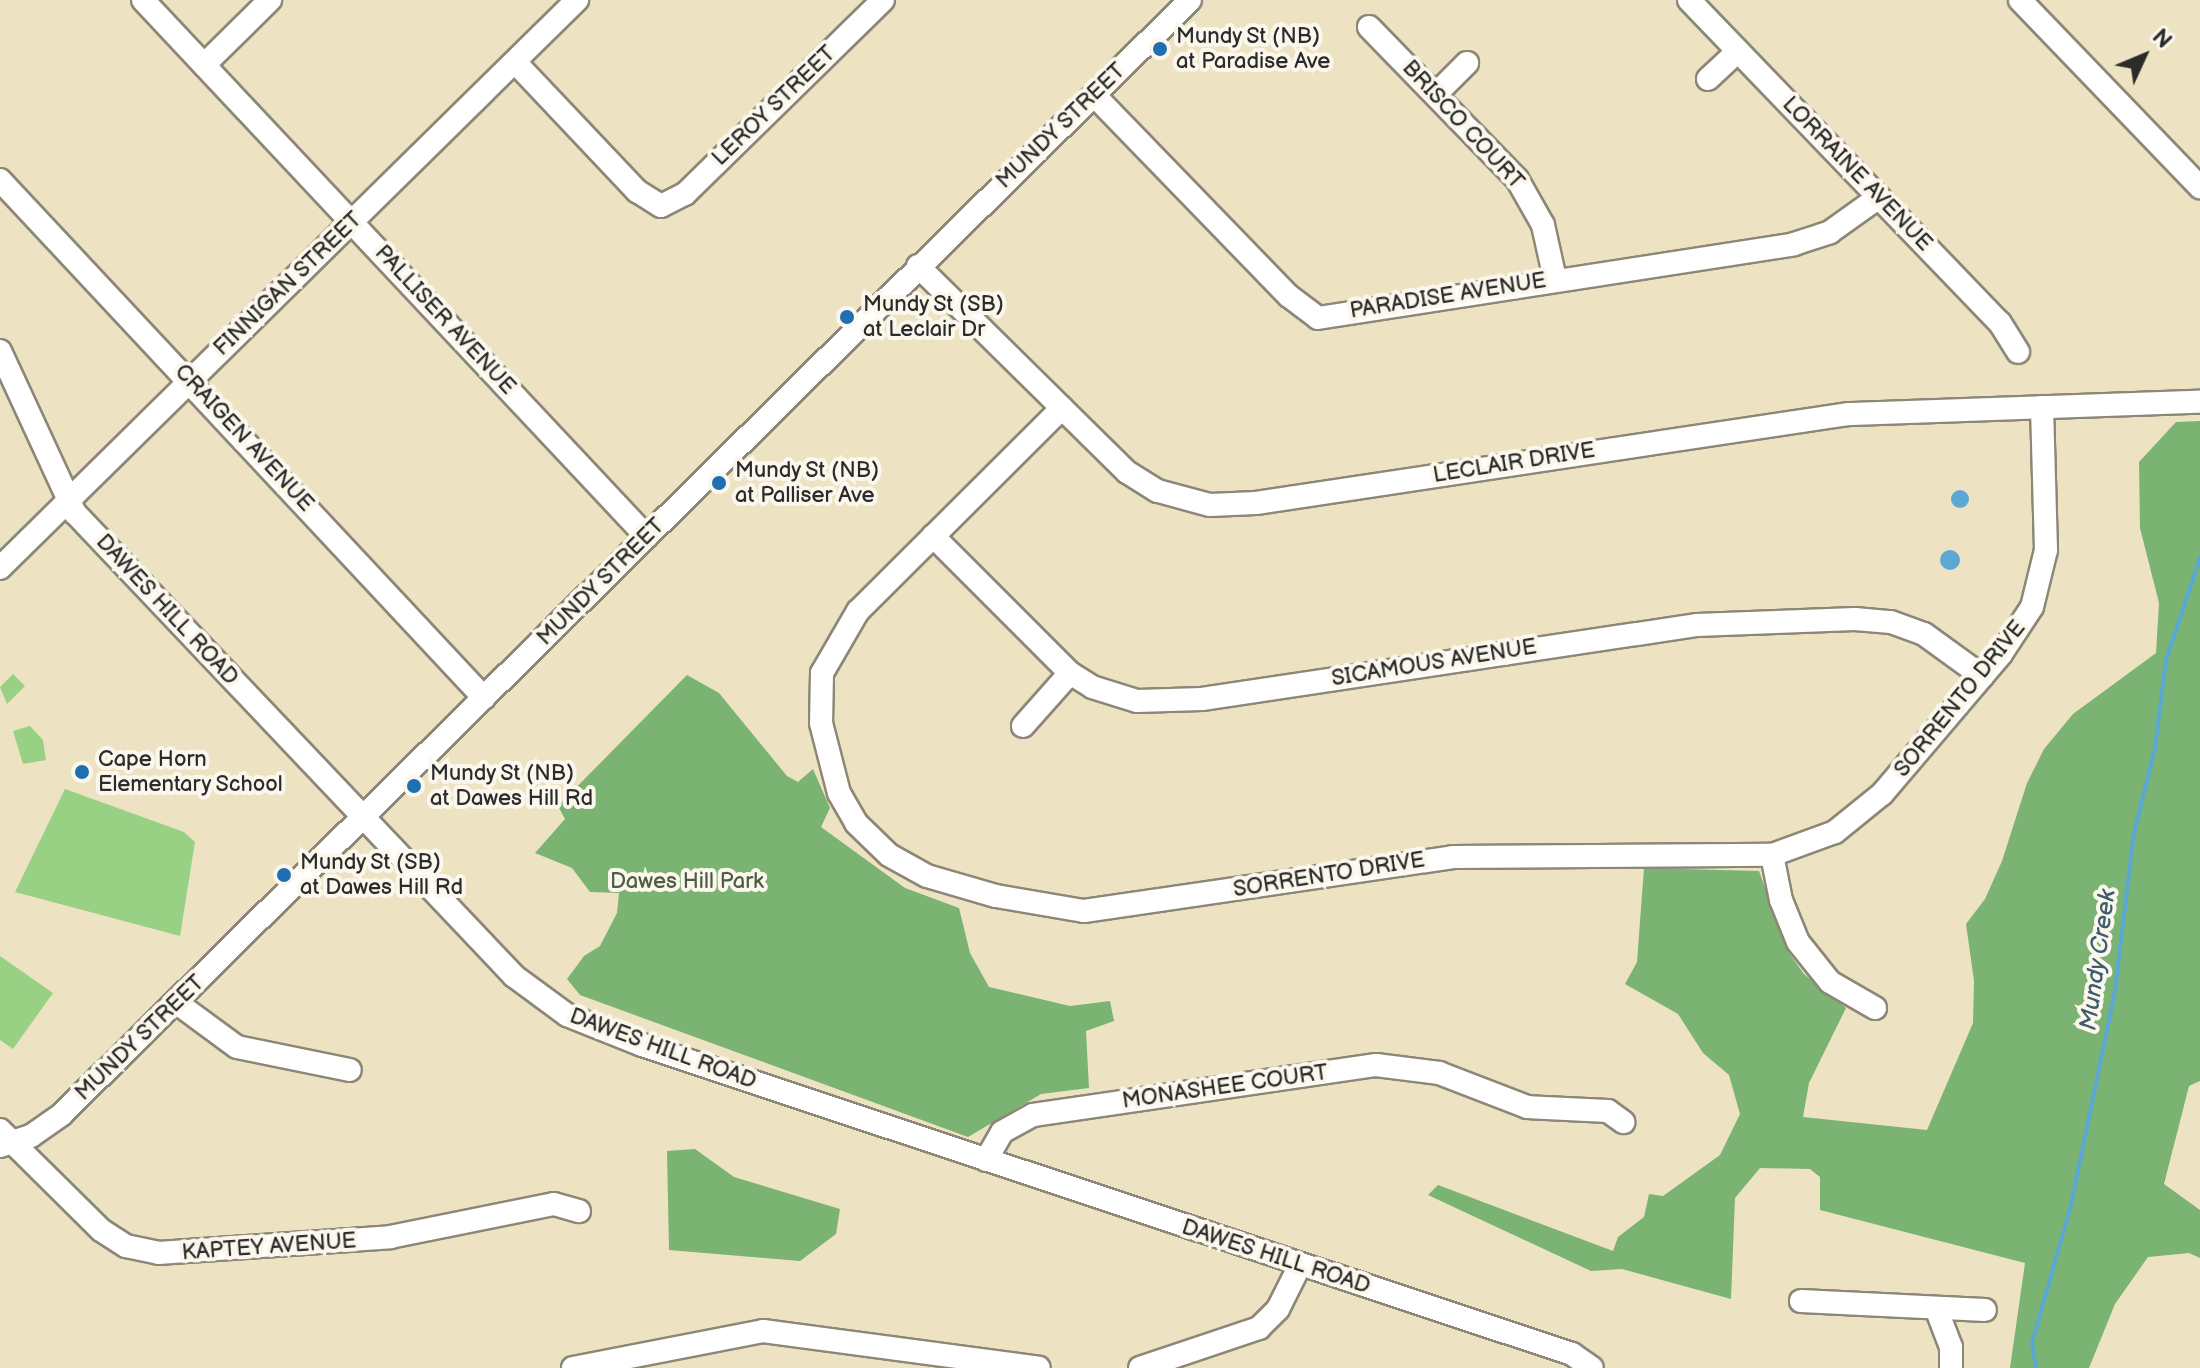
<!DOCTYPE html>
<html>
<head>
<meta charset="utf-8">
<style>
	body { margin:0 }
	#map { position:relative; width:2200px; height:1368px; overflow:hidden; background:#ede3c3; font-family:"Balsamiq Sans",sans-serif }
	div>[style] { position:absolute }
	.green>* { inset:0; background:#99d184 }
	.forest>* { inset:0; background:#7ab372 }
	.water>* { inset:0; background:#5aa8d3 }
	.round { border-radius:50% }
	.stream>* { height:4px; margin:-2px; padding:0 2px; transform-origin:2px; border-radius:2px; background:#5aa8d3 }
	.roads { filter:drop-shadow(2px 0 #8c8777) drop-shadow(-2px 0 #8c8777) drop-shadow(0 2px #8c8777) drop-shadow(0 -2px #8c8777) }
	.minor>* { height:22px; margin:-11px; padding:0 11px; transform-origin:11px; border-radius:11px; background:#fff }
	.dots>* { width:22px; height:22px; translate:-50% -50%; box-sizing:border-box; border:4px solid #fbf7ec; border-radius:50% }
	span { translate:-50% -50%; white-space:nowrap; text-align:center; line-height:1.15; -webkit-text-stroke:8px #fbf7ec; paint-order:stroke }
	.poi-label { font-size:22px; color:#2b2b2b }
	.left { translate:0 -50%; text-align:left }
	.street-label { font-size:22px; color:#2b2b2b }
	.park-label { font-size:22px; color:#4c5d46 }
	.water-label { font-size:24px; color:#3e5d6e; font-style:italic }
	.north { position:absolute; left:2104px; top:16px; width:80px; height:80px; -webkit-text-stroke:6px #fbf7ec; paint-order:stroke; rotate:46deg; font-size:22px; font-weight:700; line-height:32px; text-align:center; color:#2b2b2b }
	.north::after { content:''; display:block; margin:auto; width:28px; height:36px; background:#2b2b2b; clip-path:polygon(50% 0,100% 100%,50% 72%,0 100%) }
</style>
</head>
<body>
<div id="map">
	<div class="green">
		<i style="clip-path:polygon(13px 674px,25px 686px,7px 704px,0 687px)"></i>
		<i style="clip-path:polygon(30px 726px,43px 740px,46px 760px,23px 764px,13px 731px)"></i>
		<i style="clip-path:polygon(65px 789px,184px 832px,195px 842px,180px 936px,15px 892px)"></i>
		<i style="clip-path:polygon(0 956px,53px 993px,13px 1049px,0 1040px)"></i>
	</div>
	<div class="forest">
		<i style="clip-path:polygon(2200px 421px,2200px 1081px,2189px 1086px,2164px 1184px,2200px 1210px,2200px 1258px,2189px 1253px,2148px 1257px,2115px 1304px,2089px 1368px,2010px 1368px,2025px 1263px,1820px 1210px,1820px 1177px,1810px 1169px,1760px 1168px,1735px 1198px,1731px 1299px,1622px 1269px,1591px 1271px,1428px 1195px,1438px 1185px,1613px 1251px,1618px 1237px,1644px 1217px,1649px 1194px,1663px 1196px,1720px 1155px,1740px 1114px,1729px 1075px,1703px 1053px,1678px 1014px,1625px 984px,1637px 962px,1644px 868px,1759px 871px,1789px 953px,1804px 974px,1846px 1008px,1809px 1083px,1803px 1117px,1927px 1130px,1973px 1023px,1974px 981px,1966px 924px,1985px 899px,2002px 861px,2027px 783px,2044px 749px,2073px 714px,2156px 653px,2159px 603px,2140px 528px,2139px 462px,2176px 422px)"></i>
		<i style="clip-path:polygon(687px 675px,719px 693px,787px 776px,798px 782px,813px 769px,830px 808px,821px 827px,905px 888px,959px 908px,970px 953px,989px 987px,1070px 1006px,1110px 1001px,1114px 1021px,1086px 1031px,1089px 1088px,1041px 1094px,968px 1137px,580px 995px,567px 979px,584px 956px,600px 946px,617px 913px,619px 893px,590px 892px,572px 868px,535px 853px,565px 819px,558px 806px)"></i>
		<i style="clip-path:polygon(695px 1149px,734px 1177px,840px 1209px,836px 1234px,800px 1261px,669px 1250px,667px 1151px)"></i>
	</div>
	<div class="water">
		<i class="round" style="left:1951px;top:490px;width:18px;height:18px"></i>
		<i class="round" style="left:1940px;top:550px;width:20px;height:20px"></i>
	</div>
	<div class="stream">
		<i style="left:2036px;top:1368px;width:25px;rotate:-99deg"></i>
		<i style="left:2032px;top:1343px;width:143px;rotate:-74.2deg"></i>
		<i style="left:2071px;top:1205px;width:219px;rotate:-78.4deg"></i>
		<i style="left:2115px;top:990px;width:153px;rotate:-83.2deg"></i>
		<i style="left:2133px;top:838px;width:93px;rotate:-76.3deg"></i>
		<i style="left:2155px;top:748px;width:89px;rotate:-82.9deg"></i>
		<i style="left:2166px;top:660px;width:108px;rotate:-71.6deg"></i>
	</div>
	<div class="roads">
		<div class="minor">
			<i style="left:143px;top:0;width:736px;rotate:46.82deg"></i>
			<i style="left:1689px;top:0;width:448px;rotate:46.1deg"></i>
			<i style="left:2000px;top:323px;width:34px;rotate:58deg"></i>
			<i style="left:2020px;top:0;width:260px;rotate:46.1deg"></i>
			<i style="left:1369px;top:27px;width:212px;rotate:45.8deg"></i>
			<i style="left:1517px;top:179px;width:53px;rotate:60.5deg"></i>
			<i style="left:1543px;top:225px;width:55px;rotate:77.5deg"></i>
			<i style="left:515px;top:62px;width:178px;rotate:46.6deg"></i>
			<i style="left:637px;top:191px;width:28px;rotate:32deg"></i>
			<i style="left:661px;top:206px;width:27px;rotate:-27deg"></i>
			<i style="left:685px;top:194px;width:277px;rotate:-44.4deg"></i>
			<i style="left:204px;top:65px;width:93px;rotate:-44.6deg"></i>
			<i style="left:1708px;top:79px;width:41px;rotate:-43deg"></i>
			<i style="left:1436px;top:94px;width:44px;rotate:-45deg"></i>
			<i style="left:1094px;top:95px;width:280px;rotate:45.9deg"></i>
			<i style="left:1289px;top:296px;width:36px;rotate:37deg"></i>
			<i style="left:1318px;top:318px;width:482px;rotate:-8.8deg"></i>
			<i style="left:1794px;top:244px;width:38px;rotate:-18deg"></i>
			<i style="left:1830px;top:232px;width:60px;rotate:-35.5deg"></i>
			<i style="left:0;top:180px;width:709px;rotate:46.94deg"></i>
			<i style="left:918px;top:266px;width:293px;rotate:44.6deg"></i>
			<i style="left:1127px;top:472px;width:36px;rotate:32deg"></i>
			<i style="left:1158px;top:491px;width:54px;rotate:15.1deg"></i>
			<i style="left:1210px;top:505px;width:46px;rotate:-2.5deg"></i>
			<i style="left:1256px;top:503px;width:600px;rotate:-8.54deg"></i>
			<i style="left:1849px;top:414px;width:351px;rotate:-2deg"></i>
			<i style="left:0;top:351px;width:179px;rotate:65.2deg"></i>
			<i style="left:75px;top:513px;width:638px;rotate:46.52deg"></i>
			<i style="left:514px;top:976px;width:66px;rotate:36.3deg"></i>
			<i style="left:567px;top:1015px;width:81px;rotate:21.8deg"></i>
			<i style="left:642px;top:1045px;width:980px;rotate:18.38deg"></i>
			<i style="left:1572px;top:1354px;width:24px;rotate:35deg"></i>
			<i style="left:1062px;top:408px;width:288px;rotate:135.1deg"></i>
			<i style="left:858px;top:611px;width:72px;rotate:120.1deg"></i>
			<i style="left:822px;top:673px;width:50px;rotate:91.1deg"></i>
			<i style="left:821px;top:723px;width:72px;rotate:75.6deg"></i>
			<i style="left:839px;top:793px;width:34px;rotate:60deg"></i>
			<i style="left:856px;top:823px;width:46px;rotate:44.1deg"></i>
			<i style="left:889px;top:855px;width:43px;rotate:28.9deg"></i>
			<i style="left:927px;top:876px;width:72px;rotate:16.2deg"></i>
			<i style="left:996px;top:896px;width:89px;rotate:9.7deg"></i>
			<i style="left:1084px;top:911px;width:373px;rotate:-8.3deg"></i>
			<i style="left:1453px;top:857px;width:319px;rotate:-0.4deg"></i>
			<i style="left:1772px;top:855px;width:67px;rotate:-20.1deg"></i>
			<i style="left:1835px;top:832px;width:60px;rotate:-39deg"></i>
			<i style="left:1882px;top:794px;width:184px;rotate:-49.6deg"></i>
			<i style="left:2001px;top:654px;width:56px;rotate:-56.6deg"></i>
			<i style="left:2032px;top:607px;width:59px;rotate:-76.2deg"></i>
			<i style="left:2046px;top:550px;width:143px;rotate:-91.6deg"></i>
			<i style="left:933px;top:536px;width:194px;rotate:45deg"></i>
			<i style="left:1070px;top:673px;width:26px;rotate:32deg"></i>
			<i style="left:1092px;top:687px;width:47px;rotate:17.3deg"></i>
			<i style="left:1137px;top:701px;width:65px;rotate:-1.8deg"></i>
			<i style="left:1202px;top:699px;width:501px;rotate:-8.5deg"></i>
			<i style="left:1697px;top:625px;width:158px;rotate:-2.2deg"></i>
			<i style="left:1855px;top:619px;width:36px;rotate:5deg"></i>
			<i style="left:1891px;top:622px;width:35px;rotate:20deg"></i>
			<i style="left:1924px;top:634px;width:72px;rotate:35.9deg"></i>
			<i style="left:0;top:568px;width:810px;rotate:-44.55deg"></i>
			<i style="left:1023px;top:726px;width:71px;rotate:-48.4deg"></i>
			<i style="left:1772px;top:855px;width:46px;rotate:78.7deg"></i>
			<i style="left:1781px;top:900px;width:45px;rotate:68deg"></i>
			<i style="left:1798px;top:942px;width:51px;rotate:51.3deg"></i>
			<i style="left:1830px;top:982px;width:52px;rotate:30deg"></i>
			<i style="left:177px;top:1003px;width:74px;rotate:36.3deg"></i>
			<i style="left:237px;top:1047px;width:115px;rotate:11.5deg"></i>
			<i style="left:0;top:1130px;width:142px;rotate:44.7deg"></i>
			<i style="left:101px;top:1230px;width:30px;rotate:33deg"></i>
			<i style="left:126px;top:1246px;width:33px;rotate:12deg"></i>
			<i style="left:158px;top:1253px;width:233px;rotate:-3.9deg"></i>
			<i style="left:390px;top:1237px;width:167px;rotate:-11.4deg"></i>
			<i style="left:554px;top:1204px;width:26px;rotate:16deg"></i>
			<i style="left:0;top:1146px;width:33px;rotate:-18deg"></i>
			<i style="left:31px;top:1136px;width:38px;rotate:-35deg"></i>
			<i style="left:62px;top:1114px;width:1585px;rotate:-44.64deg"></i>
			<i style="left:986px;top:1160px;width:32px;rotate:-60deg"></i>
			<i style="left:1002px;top:1132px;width:35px;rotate:-29deg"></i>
			<i style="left:1033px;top:1115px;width:347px;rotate:-8.3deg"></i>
			<i style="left:1376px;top:1065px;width:64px;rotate:7.2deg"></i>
			<i style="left:1439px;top:1073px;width:94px;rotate:21.1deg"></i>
			<i style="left:1527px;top:1107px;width:81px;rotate:2.8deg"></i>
			<i style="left:1608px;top:1111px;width:19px;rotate:36deg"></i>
			<i style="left:1801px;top:1301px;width:184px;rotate:2.8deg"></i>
			<i style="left:1936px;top:1308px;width:42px;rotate:69deg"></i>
			<i style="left:1951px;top:1347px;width:21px;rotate:90deg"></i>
			<i style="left:573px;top:1368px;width:194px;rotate:-11deg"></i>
			<i style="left:763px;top:1331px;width:278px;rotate:7.6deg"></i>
			<i style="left:1140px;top:1368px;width:126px;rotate:-18.6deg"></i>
			<i style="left:1259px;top:1328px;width:27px;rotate:-45deg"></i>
			<i style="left:1278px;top:1309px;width:49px;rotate:-63.4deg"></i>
		</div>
	</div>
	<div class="dots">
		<i style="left:1160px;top:49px;background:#1f6fb2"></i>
		<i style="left:847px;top:317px;background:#1f6fb2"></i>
		<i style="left:719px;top:483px;background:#1f6fb2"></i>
		<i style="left:82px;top:772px;background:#1f6fb2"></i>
		<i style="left:414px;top:786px;background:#1f6fb2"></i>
		<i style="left:284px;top:875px;background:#1f6fb2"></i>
	</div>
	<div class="poi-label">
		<span class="left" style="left:1176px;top:49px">Mundy St (NB)<br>at Paradise Ave</span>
		<span class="left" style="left:863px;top:317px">Mundy St (SB)<br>at Leclair Dr</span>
		<span class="left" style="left:735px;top:483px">Mundy St (NB)<br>at Palliser Ave</span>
		<span class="left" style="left:98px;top:772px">Cape Horn<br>Elementary School</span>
		<span class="left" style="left:430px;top:786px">Mundy St (NB)<br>at Dawes Hill Rd</span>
		<span class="left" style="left:300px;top:875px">Mundy St (SB)<br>at Dawes Hill Rd</span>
	</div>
	<div class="street-label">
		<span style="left:774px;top:106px;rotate:-44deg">LEROY STREET</span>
		<span style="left:1463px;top:125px;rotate:47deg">BRISCO COURT</span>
		<span style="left:1061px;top:126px;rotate:-44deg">MUNDY STREET</span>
		<span style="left:1857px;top:174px;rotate:46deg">LORRAINE AVENUE</span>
		<span style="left:288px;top:284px;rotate:-44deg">FINNIGAN STREET</span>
		<span style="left:1448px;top:296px;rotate:-9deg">PARADISE AVENUE</span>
		<span style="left:445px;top:320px;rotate:47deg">PALLISER AVENUE</span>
		<span style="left:244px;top:438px;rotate:47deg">CRAIGEN AVENUE</span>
		<span style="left:1514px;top:463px;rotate:-9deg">LECLAIR DRIVE</span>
		<span style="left:601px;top:582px;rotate:-45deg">MUNDY STREET</span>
		<span style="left:167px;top:610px;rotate:47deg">DAWES HILL ROAD</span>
		<span style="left:1434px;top:663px;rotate:-9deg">SICAMOUS AVENUE</span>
		<span style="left:1960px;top:699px;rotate:-51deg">SORRENTO DRIVE</span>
		<span style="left:1329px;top:875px;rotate:-9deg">SORRENTO DRIVE</span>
		<span style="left:140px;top:1038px;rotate:-44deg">MUNDY STREET</span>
		<span style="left:663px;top:1049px;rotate:20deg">DAWES HILL ROAD</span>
		<span style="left:1225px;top:1087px;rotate:-8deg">MONASHEE COURT</span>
		<span style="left:269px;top:1247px;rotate:-4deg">KAPTEY AVENUE</span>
		<span style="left:1276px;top:1257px;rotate:18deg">DAWES HILL ROAD</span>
	</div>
	<div class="park-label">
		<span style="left:687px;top:882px">Dawes Hill Park</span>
	</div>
	<div class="water-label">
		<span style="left:2098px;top:960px;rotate:-82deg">Mundy Creek</span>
	</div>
	<div class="north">N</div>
</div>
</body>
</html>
